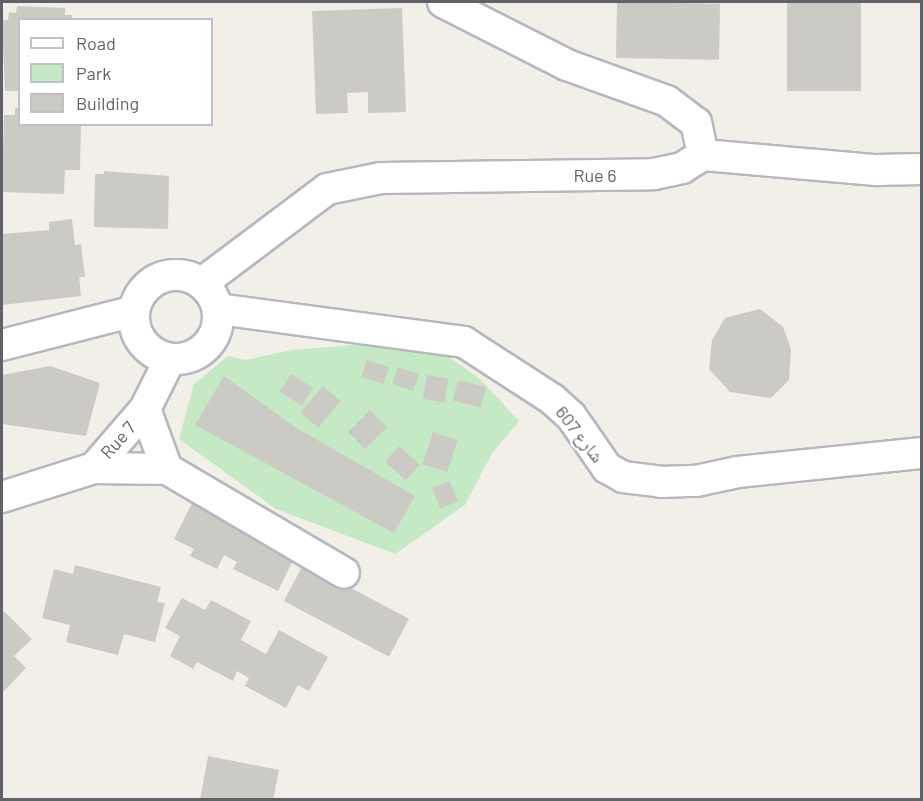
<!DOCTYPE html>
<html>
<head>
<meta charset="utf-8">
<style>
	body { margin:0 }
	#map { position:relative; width:923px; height:801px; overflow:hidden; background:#f1efe8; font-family:Barlow,"Noto Naskh Arabic",sans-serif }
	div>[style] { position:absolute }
	.green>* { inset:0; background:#c5e8c5 }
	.building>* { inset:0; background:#cccac5; transform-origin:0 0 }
	.roads { filter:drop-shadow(2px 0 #b5b8bc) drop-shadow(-2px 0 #b5b8bc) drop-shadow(0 2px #b5b8bc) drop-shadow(0 -2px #b5b8bc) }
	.street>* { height:30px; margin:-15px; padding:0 15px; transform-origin:15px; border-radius:15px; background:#fff }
	.street>.ring { margin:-15px; padding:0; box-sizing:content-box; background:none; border:30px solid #fff; border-radius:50% }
	span { translate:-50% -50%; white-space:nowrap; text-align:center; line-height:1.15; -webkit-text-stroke:5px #fff; paint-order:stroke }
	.street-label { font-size:18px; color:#5f6368 }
	.frame { position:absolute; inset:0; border:3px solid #5f6368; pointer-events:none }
	.legend { position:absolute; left:18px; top:18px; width:195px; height:108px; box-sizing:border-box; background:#fff; border:2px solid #bfc1c3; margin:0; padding:8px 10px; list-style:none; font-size:18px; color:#5f6368 }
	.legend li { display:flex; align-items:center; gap:12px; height:30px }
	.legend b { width:30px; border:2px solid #bfc1c3 }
</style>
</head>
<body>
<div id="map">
	<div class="green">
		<i style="clip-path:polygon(366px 344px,439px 350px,480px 379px,519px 421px,492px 453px,465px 505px,395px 554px,276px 509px,179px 439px,194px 384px,228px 356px,245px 360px,292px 350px)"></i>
	</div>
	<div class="building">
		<i style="left:617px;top:2px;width:103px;height:56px;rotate:1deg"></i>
		<i style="left:787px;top:2px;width:74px;height:89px"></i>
		<i style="clip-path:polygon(17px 6px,65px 8px,65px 15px,72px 15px,72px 20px,20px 20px,20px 91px,5px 91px,2px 20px,8px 20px,9px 12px,16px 13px)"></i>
		<i style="clip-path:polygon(402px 8px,406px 112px,368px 113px,368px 92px,347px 93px,348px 113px,316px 114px,312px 11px)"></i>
		<i style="clip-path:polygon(15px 108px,20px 108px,20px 124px,81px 124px,80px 170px,65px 170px,64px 194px,2px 192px,4px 115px,15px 115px)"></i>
		<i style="clip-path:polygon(104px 171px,169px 176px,168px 229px,94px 227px,95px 174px,104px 174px)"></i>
		<i style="clip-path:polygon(72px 219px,75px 245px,81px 244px,85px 277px,79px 277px,81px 296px,2px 305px,2px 234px,49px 230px,49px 222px)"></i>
		<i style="clip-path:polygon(760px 309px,783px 327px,791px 349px,789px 380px,771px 398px,730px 392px,709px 369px,712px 340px,725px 318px)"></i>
		<i style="left:367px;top:360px;width:23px;height:18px;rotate:18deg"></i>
		<i style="clip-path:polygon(50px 366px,100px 383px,86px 436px,2px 424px,2px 375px)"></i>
		<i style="left:398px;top:367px;width:22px;height:18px;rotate:18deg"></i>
		<i style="left:291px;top:374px;width:26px;height:21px;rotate:32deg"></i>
		<i style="left:427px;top:375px;width:22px;height:24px;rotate:10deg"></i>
		<i style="clip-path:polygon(224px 376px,298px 429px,415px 496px,394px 533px,195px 425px)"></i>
		<i style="left:458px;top:380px;width:29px;height:21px;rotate:14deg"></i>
		<i style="left:323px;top:386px;width:23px;height:35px;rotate:40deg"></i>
		<i style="left:370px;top:410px;width:24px;height:31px;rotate:45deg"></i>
		<i style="left:433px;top:432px;width:26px;height:34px;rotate:18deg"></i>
		<i style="left:399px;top:446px;width:28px;height:21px;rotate:42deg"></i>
		<i style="left:450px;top:481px;width:22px;height:19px;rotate:69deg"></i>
		<i style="clip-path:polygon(192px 503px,296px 554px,278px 591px,233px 569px,237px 562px,224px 555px,217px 569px,190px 556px,194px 549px,174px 539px)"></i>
		<i style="left:304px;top:563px;width:119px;height:43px;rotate:28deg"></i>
		<i style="clip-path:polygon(75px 565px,161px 587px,157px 602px,165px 603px,155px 642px,124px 634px,118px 655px,66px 642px,70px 625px,42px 618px,54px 569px,73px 574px)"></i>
		<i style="clip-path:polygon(182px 598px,205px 610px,211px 600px,251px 621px,241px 640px,266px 654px,279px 630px,328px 657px,309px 691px,298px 685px,286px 708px,245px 686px,249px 678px,237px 671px,233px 681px,197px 662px,193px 669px,170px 656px,180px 636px,165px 628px)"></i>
		<i style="clip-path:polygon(2px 609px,32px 639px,14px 656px,26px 668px,2px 693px)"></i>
		<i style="clip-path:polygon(208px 756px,279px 770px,273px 800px,200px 800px)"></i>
	</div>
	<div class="roads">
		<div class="street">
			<i style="left:703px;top:155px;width:174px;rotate:5deg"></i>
			<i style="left:876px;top:170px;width:46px;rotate:-1.2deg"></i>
			<i class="ring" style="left:134px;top:275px;width:54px;height:54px"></i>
			<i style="left:202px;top:283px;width:156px;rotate:-36.9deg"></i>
			<i style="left:327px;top:189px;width:55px;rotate:-11.5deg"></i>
			<i style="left:381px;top:178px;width:273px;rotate:-0.8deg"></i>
			<i style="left:654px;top:174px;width:29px;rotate:-12deg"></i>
			<i style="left:682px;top:168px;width:25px;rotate:-32deg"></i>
			<i style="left:703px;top:155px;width:33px;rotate:-102deg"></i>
			<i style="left:696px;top:123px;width:36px;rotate:-143deg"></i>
			<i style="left:667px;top:101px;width:106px;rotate:-160.2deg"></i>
			<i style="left:567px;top:65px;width:139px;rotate:-153.1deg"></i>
			<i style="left:218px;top:309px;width:248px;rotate:7.6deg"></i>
			<i style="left:464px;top:342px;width:105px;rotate:32.9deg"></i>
			<i style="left:552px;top:399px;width:25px;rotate:42deg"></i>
			<i style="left:571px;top:416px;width:63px;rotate:55.3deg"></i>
			<i style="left:607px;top:468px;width:18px;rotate:29deg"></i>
			<i style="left:623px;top:477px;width:38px;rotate:7deg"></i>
			<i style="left:661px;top:482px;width:35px;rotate:-2deg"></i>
			<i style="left:696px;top:481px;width:43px;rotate:-12.1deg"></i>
			<i style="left:738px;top:472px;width:185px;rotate:-5.9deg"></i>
			<i style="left:2px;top:345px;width:136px;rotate:-14.4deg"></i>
			<i style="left:145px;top:409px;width:64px;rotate:69.9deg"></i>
			<i style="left:94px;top:468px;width:73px;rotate:0.8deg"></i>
			<i style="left:167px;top:469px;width:205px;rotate:30.4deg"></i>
			<i style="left:2px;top:497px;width:96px;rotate:-17.5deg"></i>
			<i style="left:94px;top:468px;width:78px;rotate:-49.2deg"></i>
			<i style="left:145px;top:409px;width:56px;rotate:-63.4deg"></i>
		</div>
	</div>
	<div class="street-label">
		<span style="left:595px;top:175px">Rue 6</span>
		<span style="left:580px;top:434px;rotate:52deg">شارع 607</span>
		<span style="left:118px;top:440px;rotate:-49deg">Rue 7</span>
	</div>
	<div class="frame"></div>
	<ul class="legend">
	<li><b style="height:8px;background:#fff"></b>Road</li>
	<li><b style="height:16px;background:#c5e8c5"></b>Park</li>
	<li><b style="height:16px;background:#cccac5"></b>Building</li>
	</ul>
</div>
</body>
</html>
